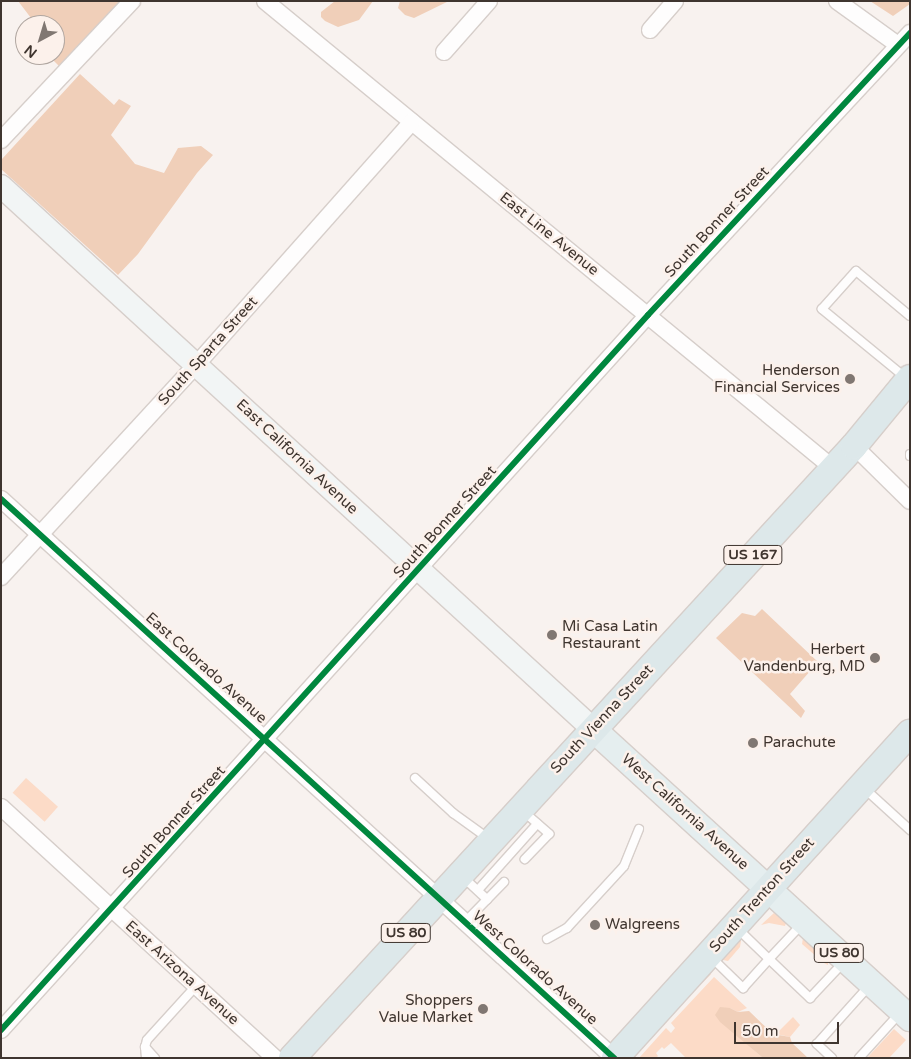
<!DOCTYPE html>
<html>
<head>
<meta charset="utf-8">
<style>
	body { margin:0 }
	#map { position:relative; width:911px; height:1059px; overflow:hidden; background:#f8f2ef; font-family:"Varela Round",sans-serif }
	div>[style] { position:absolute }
	.green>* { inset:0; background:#fcdbc7; transform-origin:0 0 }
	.forest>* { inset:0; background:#f0cfb9 }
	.roads { filter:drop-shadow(1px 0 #d6ceca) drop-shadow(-1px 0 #d6ceca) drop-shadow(0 1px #d6ceca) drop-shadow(0 -1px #d6ceca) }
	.service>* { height:8px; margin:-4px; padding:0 4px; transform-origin:4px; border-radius:4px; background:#fefdfd }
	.minor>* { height:16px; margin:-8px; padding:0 8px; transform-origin:8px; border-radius:8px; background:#fefdfd }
	.secondary>* { height:22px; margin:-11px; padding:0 11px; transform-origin:11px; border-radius:11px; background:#f2f5f5 }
	.primary>* { height:25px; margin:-12.5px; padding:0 12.5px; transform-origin:12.5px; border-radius:12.5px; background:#e5eeef }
	.trunk>* { height:26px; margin:-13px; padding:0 13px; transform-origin:13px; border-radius:13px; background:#dde8ea }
	.cycleway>* { height:6px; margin:-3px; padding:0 3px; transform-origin:3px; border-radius:3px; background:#00873e }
	.dots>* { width:14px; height:14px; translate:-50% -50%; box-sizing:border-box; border:2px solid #fcf1eb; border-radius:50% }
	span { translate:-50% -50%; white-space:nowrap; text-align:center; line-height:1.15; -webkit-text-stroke:5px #fcf1eb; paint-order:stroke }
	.shield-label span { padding:1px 4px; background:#fcf1eb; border:1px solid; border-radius:4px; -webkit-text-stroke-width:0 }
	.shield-label { font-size:14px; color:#3f352f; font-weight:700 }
	.street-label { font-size:15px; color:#3f352f }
	.poi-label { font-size:15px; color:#3f352f }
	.right { translate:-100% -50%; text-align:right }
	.left { translate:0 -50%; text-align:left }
	.frame { position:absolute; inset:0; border:2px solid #3f352f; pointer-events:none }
	.north { position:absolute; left:15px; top:15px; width:50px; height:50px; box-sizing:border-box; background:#fcf1eb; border:1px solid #b0a6a0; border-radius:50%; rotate:219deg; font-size:14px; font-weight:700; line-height:20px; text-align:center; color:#3f352f }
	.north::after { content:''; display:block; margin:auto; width:18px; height:22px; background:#807772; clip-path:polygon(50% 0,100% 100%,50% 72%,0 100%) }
	.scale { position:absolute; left:734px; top:1022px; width:105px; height:22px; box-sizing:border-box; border:2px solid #3f352f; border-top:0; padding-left:6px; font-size:15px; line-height:18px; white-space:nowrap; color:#3f352f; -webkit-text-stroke:4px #fcf1eb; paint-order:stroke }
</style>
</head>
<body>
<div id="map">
	<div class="green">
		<i style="left:26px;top:778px;width:43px;height:20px;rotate:42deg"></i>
		<i style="clip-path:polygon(774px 913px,784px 919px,786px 923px,785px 926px,769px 923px,761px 925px)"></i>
		<i style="clip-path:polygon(803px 938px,828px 959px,828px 965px,824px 963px,802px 944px)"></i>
		<i style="clip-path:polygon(738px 939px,741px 941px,740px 947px,728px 961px,723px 960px,722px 958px)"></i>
		<i style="left:709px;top:972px;width:3px;height:64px;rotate:45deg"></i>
		<i style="clip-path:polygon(714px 977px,747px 1008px,738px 1012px,730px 1008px,749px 1046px,763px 1058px,686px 1058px,671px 1043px,664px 1049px,662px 1047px,656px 1053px,658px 1056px,656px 1058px,639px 1058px,666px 1028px,671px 1033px,675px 1028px,671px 1023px)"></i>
		<i style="clip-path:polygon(793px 1017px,800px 1025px,790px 1037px,776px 1034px)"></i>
		<i style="clip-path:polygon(894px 1029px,906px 1040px,889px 1058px,867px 1058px)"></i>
	</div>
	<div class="forest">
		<i style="clip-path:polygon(18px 1px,121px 1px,60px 67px,48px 55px,55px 55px,55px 25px,31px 25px,31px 18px)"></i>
		<i style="clip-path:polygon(335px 1px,373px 1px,359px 20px,338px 27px,325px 21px,321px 17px,321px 12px)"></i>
		<i style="clip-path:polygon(400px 1px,449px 1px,414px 18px,405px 15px,398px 8px)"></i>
		<i style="clip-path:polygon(870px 1px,910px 1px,910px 4px,893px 16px)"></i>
		<i style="clip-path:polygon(80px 74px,114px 105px,119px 99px,131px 106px,111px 135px,135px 164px,164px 173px,178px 148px,201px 146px,213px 155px,197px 173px,138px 254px,118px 275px,1px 169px,2px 159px)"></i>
		<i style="clip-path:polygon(762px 609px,818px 662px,790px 694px,805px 711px,801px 718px,716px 638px,742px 613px,755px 616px)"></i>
		<i style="clip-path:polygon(720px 1007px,730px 1008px,738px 1012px,749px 1011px,773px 1034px,790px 1037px,792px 1043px,808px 1058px,763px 1058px,720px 1022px,715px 1015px)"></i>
	</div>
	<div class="roads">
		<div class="service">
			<i style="left:906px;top:378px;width:109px;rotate:-140.6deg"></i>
			<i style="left:822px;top:309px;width:51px;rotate:-48.2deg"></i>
			<i style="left:856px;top:271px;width:70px;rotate:39.8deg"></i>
			<i style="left:910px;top:454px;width:2px;rotate:90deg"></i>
			<i style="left:415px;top:778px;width:52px;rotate:42.6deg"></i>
			<i style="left:453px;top:813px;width:44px;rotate:35.8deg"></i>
			<i style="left:865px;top:789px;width:61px;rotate:42.3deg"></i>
			<i style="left:523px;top:811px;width:35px;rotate:41deg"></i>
			<i style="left:549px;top:834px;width:35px;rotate:134deg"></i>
			<i style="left:463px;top:877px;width:33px;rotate:43deg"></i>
			<i style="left:478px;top:890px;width:89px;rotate:-48.2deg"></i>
			<i style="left:465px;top:922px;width:56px;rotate:-45.7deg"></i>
			<i style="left:801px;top:925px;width:47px;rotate:133.3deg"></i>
			<i style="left:769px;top:959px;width:57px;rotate:43.6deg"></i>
			<i style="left:810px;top:998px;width:48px;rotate:-46.7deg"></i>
			<i style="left:547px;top:939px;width:23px;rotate:-29deg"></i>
			<i style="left:567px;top:928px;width:84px;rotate:-47.4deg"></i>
			<i style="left:624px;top:866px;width:40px;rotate:-68deg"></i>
			<i style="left:711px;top:957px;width:45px;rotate:44.1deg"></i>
			<i style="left:743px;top:988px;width:39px;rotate:-48deg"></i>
			<i style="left:769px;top:959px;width:43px;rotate:-135.9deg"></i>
			<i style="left:145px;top:1047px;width:15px;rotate:48deg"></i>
			<i style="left:146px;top:1058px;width:11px;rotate:-95deg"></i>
			<i style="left:145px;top:1047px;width:7px;rotate:-74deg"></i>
			<i style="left:147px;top:1040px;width:73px;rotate:-47.8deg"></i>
			<i style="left:832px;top:1058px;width:21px;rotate:-137deg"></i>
			<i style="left:817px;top:1044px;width:78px;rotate:-48.1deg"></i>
			<i style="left:859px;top:1058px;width:61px;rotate:-47.7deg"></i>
		</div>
		<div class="minor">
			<i style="left:265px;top:1px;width:735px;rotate:39.43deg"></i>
			<i style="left:837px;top:1px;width:75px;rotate:35.8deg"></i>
			<i style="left:650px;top:30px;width:38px;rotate:-49deg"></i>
			<i style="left:444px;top:52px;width:68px;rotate:-48.6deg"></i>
			<i style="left:1px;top:140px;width:191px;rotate:-46.7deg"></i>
			<i style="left:854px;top:446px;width:78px;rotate:44.5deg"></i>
			<i style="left:1px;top:499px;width:830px;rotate:42.36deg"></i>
			<i style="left:1px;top:577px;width:288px;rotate:-47.4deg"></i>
			<i style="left:196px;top:365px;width:325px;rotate:-48.4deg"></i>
			<i style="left:1px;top:807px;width:372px;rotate:42.5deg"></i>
			<i style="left:1px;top:1030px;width:964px;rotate:-47.86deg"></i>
			<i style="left:648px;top:315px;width:385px;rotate:-47.1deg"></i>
		</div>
		<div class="secondary">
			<i style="left:1px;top:186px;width:803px;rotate:42.53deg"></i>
		</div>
		<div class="primary">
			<i style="left:593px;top:729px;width:429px;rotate:42.4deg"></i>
		</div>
		<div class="trunk">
			<i style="left:292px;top:1058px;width:831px;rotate:-47.44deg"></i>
			<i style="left:854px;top:446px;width:88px;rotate:-50.5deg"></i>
			<i style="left:615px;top:1058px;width:439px;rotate:-47.8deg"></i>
		</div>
	</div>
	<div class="cycleway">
		<i style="left:1px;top:499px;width:830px;rotate:42.36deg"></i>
		<i style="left:1px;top:1030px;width:964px;rotate:-47.86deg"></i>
		<i style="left:648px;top:315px;width:385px;rotate:-47.1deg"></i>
	</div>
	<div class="dots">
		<i style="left:850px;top:379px;background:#807772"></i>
		<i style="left:552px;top:635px;background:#807772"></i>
		<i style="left:875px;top:658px;background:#807772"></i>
		<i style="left:753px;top:743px;background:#807772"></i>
		<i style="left:595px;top:925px;background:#807772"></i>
		<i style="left:483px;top:1009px;background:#807772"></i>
	</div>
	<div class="shield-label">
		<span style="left:753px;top:555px">US 167</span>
		<span style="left:406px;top:933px">US 80</span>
		<span style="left:839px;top:953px">US 80</span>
	</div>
	<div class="street-label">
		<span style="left:717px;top:222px;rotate:-47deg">South Bonner Street</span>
		<span style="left:549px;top:234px;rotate:39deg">East Line Avenue</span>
		<span style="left:208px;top:351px;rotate:-48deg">South Sparta Street</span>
		<span style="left:297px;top:457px;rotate:43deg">East California Avenue</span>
		<span style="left:445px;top:522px;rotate:-48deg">South Bonner Street</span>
		<span style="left:206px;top:668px;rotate:42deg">East Colorado Avenue</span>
		<span style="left:602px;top:719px;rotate:-47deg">South Vienna Street</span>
		<span style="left:685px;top:812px;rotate:42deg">West California Avenue</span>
		<span style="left:174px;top:822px;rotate:-48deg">South Bonner Street</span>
		<span style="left:762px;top:895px;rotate:-48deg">South Trenton Street</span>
		<span style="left:535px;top:968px;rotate:42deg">West Colorado Avenue</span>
		<span style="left:182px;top:973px;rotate:42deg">East Arizona Avenue</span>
	</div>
	<div class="poi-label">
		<span class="right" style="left:840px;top:379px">Henderson<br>Financial Services</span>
		<span class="left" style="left:562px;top:635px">Mi Casa Latin<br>Restaurant</span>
		<span class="right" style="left:865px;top:658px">Herbert<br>Vandenburg, MD</span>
		<span class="left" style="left:763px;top:743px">Parachute</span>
		<span class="left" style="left:605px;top:925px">Walgreens</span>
		<span class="right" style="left:473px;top:1009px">Shoppers<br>Value Market</span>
	</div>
	<div class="frame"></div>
	<div class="north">N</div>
	<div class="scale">50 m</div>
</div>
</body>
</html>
